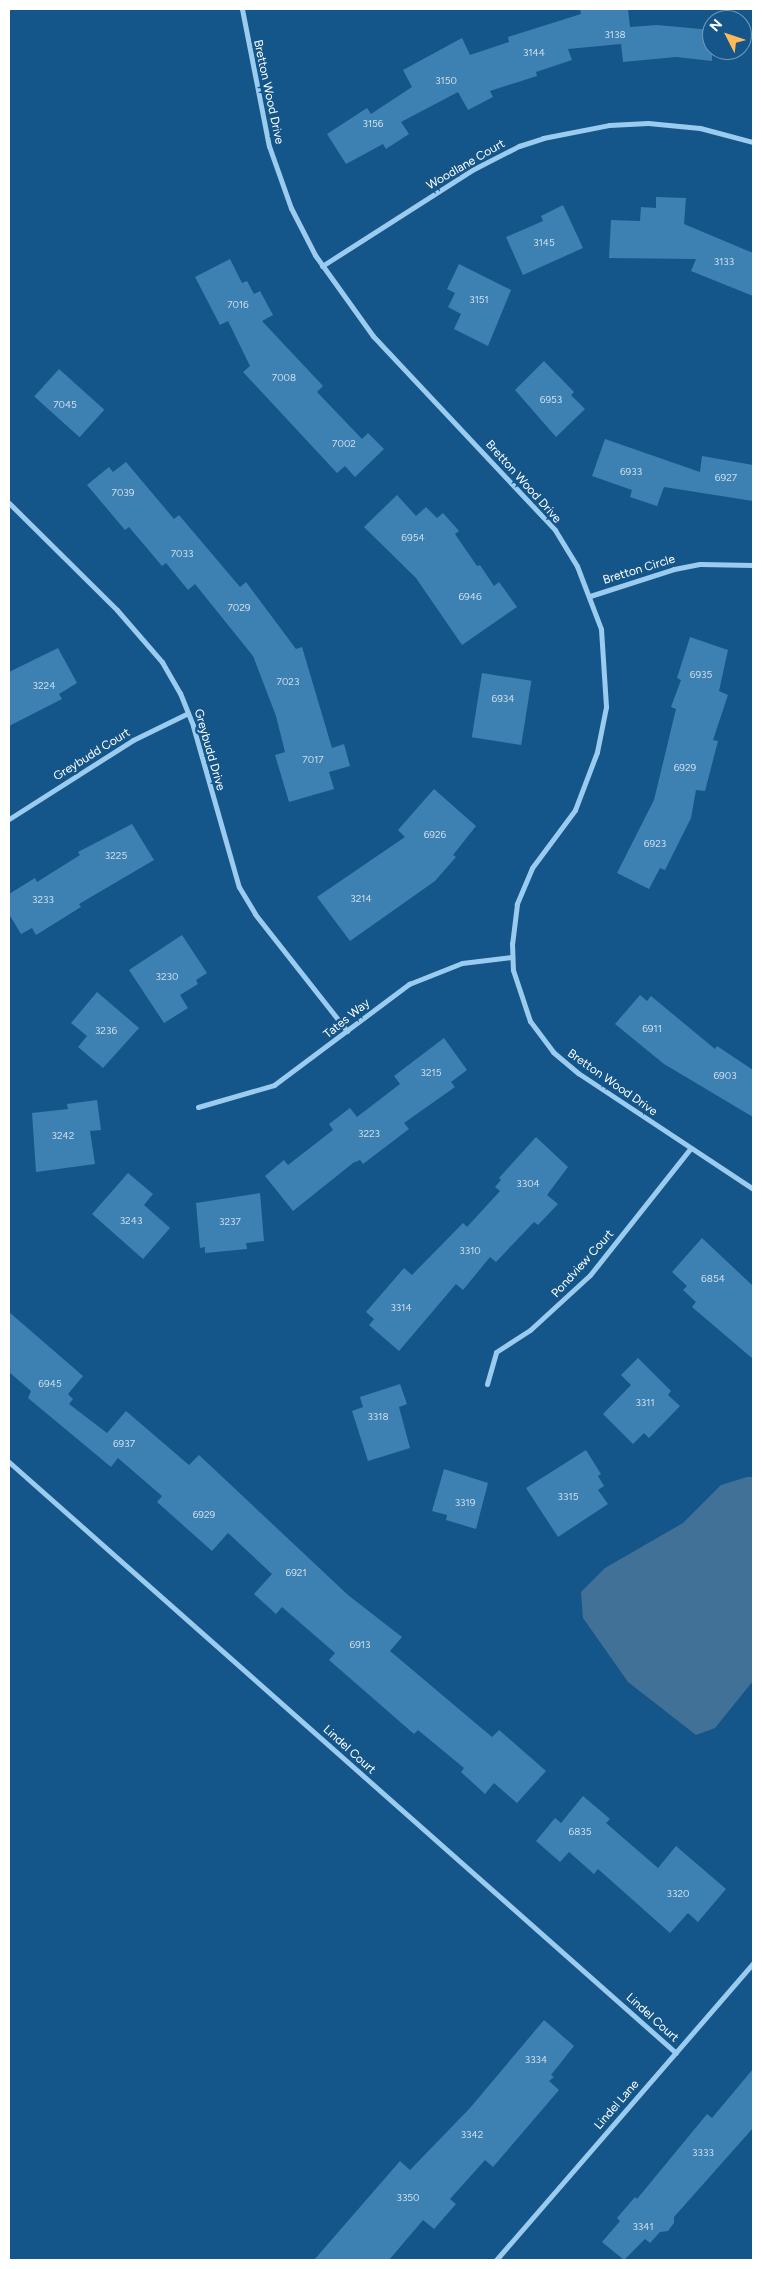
<!DOCTYPE html>
<html>
<head>
<meta charset="utf-8">
<style>
	body { margin:0 }
	#map { position:relative; width:762px; height:2269px; overflow:hidden; background:#145689; font-family:Figtree,sans-serif }
	div>[style] { position:absolute }
	.water>* { inset:0; background:#417197 }
	.building>* { inset:0; background:#3d80b2; transform-origin:0 0 }
	.street>* { height:5px; margin:-2.5px; padding:0 2.5px; transform-origin:2.5px; border-radius:2.5px; background:#9bccef }
	span { translate:-50% -50%; white-space:nowrap; text-align:center; line-height:1.15; -webkit-text-stroke:5px #145689; paint-order:stroke }
	.number-label { font-size:10px; color:#cedfec }
	.number-label span { -webkit-text-stroke-width:0 }
	.street-label { font-size:12px; color:#fff }
	.frame { position:absolute; inset:0; border:10px solid #fff; pointer-events:none }
	.north { position:absolute; left:702px; top:10px; width:50px; height:50px; box-sizing:border-box; background:#145689; border:1px solid #729ab8; border-radius:50%; rotate:311deg; font-size:14px; font-weight:700; line-height:20px; text-align:center; color:#fff }
	.north::after { content:''; display:block; margin:auto; width:18px; height:22px; background:#ffb959; clip-path:polygon(50% 0,100% 100%,50% 72%,0 100%) }
</style>
</head>
<body>
<div id="map">
	<div class="water">
		<i style="clip-path:polygon(747px 1477px,753px 1477px,753px 1681px,715px 1728px,696px 1735px,628px 1682px,583px 1618px,581px 1592px,605px 1568px,683px 1523px,721px 1485px)"></i>
	</div>
	<div class="building">
		<i style="clip-path:polygon(580px 9px,628px 9px,630px 27px,657px 25px,712px 30px,712px 61px,676px 57px,623px 62px,621px 44px,568px 49px,572px 60px,536px 72px,537px 76px,490px 91px,493px 97px,468px 110px,458px 92px,401px 122px,409px 134px,386px 149px,383px 144px,346px 164px,327px 134px,367px 108px,371px 114px,412px 87px,403px 70px,462px 38px,470px 55px,509px 42px,508px 37px,581px 14px)"></i>
		<i style="clip-path:polygon(656px 197px,686px 198px,684px 224px,753px 253px,753px 296px,691px 271px,696px 259px,609px 258px,611px 220px,640px 221px,641px 207px,656px 208px)"></i>
		<i style="clip-path:polygon(563px 205px,583px 248px,523px 275px,506px 237px,543px 221px,541px 216px)"></i>
		<i style="clip-path:polygon(230px 259px,242px 283px,247px 281px,254px 294px,260px 291px,273px 315px,262px 321px,323px 386px,317px 392px,362px 439px,368px 433px,384px 449px,355px 477px,345px 466px,337px 473px,243px 372px,250px 366px,228px 321px,220px 325px,195px 277px)"></i>
		<i style="clip-path:polygon(459px 264px,511px 290px,488px 346px,454px 329px,461px 314px,448px 307px,455px 293px,447px 289px)"></i>
		<i style="clip-path:polygon(544px 361px,574px 392px,571px 395px,585px 409px,556px 437px,515px 390px)"></i>
		<i style="left:59px;top:369px;width:61px;height:37px;rotate:42deg"></i>
		<i style="clip-path:polygon(605px 439px,700px 472px,702px 456px,753px 465px,753px 501px,664px 487px,657px 506px,630px 497px,632px 490px,592px 476px)"></i>
		<i style="clip-path:polygon(126px 462px,174px 519px,179px 515px,240px 587px,246px 582px,296px 649px,302px 647px,332px 748px,344px 744px,350px 766px,329px 772px,334px 789px,289px 802px,275px 755px,285px 752px,276px 716px,253px 656px,195px 584px,188px 590px,166px 563px,162px 566px,129px 527px,125px 530px,87px 485px,109px 467px,113px 472px)"></i>
		<i style="clip-path:polygon(397px 495px,416px 516px,426px 507px,437px 518px,443px 513px,459px 531px,455px 534px,477px 566px,480px 565px,494px 586px,499px 582px,517px 607px,462px 645px,416px 578px,364px 527px)"></i>
		<i style="clip-path:polygon(690px 637px,728px 650px,719px 691px,728px 695px,713px 740px,718px 741px,705px 791px,696px 790px,691px 818px,665px 870px,660px 868px,649px 889px,617px 873px,654px 800px,676px 709px,671px 707px,681px 680px,677px 678px)"></i>
		<i style="clip-path:polygon(58px 648px,77px 683px,59px 694px,62px 699px,9px 726px,9px 672px)"></i>
		<i style="left:482px;top:673px;width:50px;height:65px;rotate:9deg"></i>
		<i style="clip-path:polygon(434px 789px,476px 826px,453px 855px,456px 857px,435px 881px,350px 941px,317px 897px,405px 837px,398px 830px)"></i>
		<i style="clip-path:polygon(132px 824px,154px 860px,79px 904px,81px 907px,36px 935px,32px 928px,21px 934px,9px 914px,9px 894px,35px 878px,37px 882px,80px 855px,78px 852px)"></i>
		<i style="clip-path:polygon(182px 935px,207px 973px,196px 980px,198px 984px,180px 995px,188px 1008px,164px 1023px,129px 970px)"></i>
		<i style="clip-path:polygon(97px 992px,139px 1028px,103px 1068px,78px 1047px,87px 1036px,71px 1023px)"></i>
		<i style="clip-path:polygon(640px 995px,647px 1001px,651px 996px,715px 1049px,717px 1046px,753px 1070px,753px 1117px,664px 1064px,615px 1024px)"></i>
		<i style="clip-path:polygon(444px 1038px,467px 1070px,451px 1082px,455px 1087px,404px 1123px,409px 1129px,363px 1164px,360px 1160px,353px 1163px,293px 1211px,265px 1176px,284px 1160px,288px 1165px,333px 1130px,329px 1124px,350px 1108px,357px 1117px,400px 1084px,394px 1076px)"></i>
		<i style="clip-path:polygon(97px 1100px,101px 1130px,90px 1131px,95px 1164px,36px 1172px,32px 1113px,68px 1109px,67px 1104px)"></i>
		<i style="clip-path:polygon(536px 1137px,568px 1167px,547px 1195px,558px 1204px,538px 1225px,534px 1222px,496px 1262px,490px 1257px,463px 1290px,456px 1284px,399px 1351px,369px 1325px,374px 1319px,366px 1312px,404px 1268px,412px 1275px,463px 1223px,467px 1227px,500px 1191px,495px 1187px,501px 1180px,499px 1178px)"></i>
		<i style="clip-path:polygon(128px 1173px,153px 1194px,144px 1205px,170px 1228px,143px 1259px,92px 1214px)"></i>
		<i style="clip-path:polygon(260px 1193px,264px 1241px,246px 1243px,247px 1249px,205px 1253px,205px 1247px,200px 1248px,196px 1203px)"></i>
		<i style="clip-path:polygon(702px 1238px,753px 1286px,753px 1359px,692px 1307px,696px 1302px,683px 1290px,687px 1286px,672px 1272px)"></i>
		<i style="clip-path:polygon(9px 1312px,83px 1376px,68px 1394px,73px 1399px,69px 1404px,107px 1433px,126px 1411px,189px 1465px,199px 1455px,348px 1595px,402px 1637px,390px 1651px,492px 1737px,499px 1730px,546px 1771px,517px 1803px,494px 1783px,485px 1794px,461px 1772px,464px 1768px,418px 1730px,414px 1734px,329px 1660px,335px 1653px,282px 1607px,276px 1614px,254px 1594px,272px 1574px,228px 1533px,212px 1551px,157px 1502px,162px 1496px,118px 1458px,111px 1467px,28px 1398px,31px 1391px,9px 1372px)"></i>
		<i style="clip-path:polygon(638px 1358px,671px 1391px,668px 1395px,680px 1406px,649px 1438px,644px 1433px,633px 1444px,603px 1414px,631px 1385px,621px 1375px)"></i>
		<i style="clip-path:polygon(400px 1384px,407px 1404px,399px 1407px,410px 1448px,368px 1461px,352px 1411px,363px 1407px,360px 1397px)"></i>
		<i style="clip-path:polygon(586px 1450px,601px 1474px,598px 1476px,604px 1486px,598px 1490px,608px 1504px,558px 1537px,526px 1488px)"></i>
		<i style="clip-path:polygon(444px 1469px,488px 1483px,476px 1529px,446px 1520px,447px 1515px,432px 1511px)"></i>
		<i style="clip-path:polygon(583px 1796px,610px 1819px,606px 1823px,658px 1868px,676px 1846px,726px 1889px,698px 1922px,688px 1913px,670px 1933px,598px 1869px,594px 1874px,569px 1852px,560px 1862px,536px 1841px,555px 1818px,561px 1823px)"></i>
		<i style="clip-path:polygon(544px 2020px,574px 2046px,551px 2075px,554px 2077px,549px 2081px,559px 2090px,493px 2167px,485px 2160px,450px 2199px,456px 2204px,434px 2229px,423px 2220px,389px 2260px,314px 2260px,400px 2161px,410px 2170px,470px 2108px)"></i>
		<i style="clip-path:polygon(753px 2069px,753px 2128px,674px 2217px,674px 2223px,668px 2231px,660px 2232px,650px 2243px,645px 2239px,624px 2260px,602px 2242px,620px 2221px,617px 2218px,635px 2197px,637px 2199px,707px 2114px,712px 2118px)"></i>
	</div>
	<div class="street">
		<i style="left:242px;top:9px;width:140px;rotate:78.9deg"></i>
		<i style="left:269px;top:146px;width:66px;rotate:70.5deg"></i>
		<i style="left:291px;top:208px;width:53px;rotate:62.9deg"></i>
		<i style="left:315px;top:255px;width:100px;rotate:54.4deg"></i>
		<i style="left:373px;top:336px;width:266px;rotate:46.8deg"></i>
		<i style="left:555px;top:530px;width:42px;rotate:58.6deg"></i>
		<i style="left:577px;top:566px;width:67px;rotate:69.1deg"></i>
		<i style="left:601px;top:629px;width:78px;rotate:86.3deg"></i>
		<i style="left:606px;top:707px;width:46px;rotate:101.3deg"></i>
		<i style="left:597px;top:752px;width:62px;rotate:110.8deg"></i>
		<i style="left:575px;top:810px;width:72px;rotate:126.6deg"></i>
		<i style="left:532px;top:868px;width:39px;rotate:113deg"></i>
		<i style="left:517px;top:904px;width:39px;rotate:97deg"></i>
		<i style="left:512px;top:943px;width:27px;rotate:88deg"></i>
		<i style="left:513px;top:970px;width:54px;rotate:71.6deg"></i>
		<i style="left:530px;top:1021px;width:39px;rotate:53deg"></i>
		<i style="left:553px;top:1052px;width:33px;rotate:40deg"></i>
		<i style="left:578px;top:1073px;width:210px;rotate:33.5deg"></i>
		<i style="left:322px;top:266px;width:178px;rotate:-32.6deg"></i>
		<i style="left:472px;top:170px;width:53px;rotate:-27.1deg"></i>
		<i style="left:519px;top:146px;width:25px;rotate:-18deg"></i>
		<i style="left:543px;top:138px;width:67px;rotate:-11.1deg"></i>
		<i style="left:609px;top:125px;width:39px;rotate:-3deg"></i>
		<i style="left:648px;top:123px;width:52px;rotate:5.5deg"></i>
		<i style="left:700px;top:128px;width:55px;rotate:14.8deg"></i>
		<i style="left:9px;top:503px;width:152px;rotate:44.7deg"></i>
		<i style="left:117px;top:610px;width:69px;rotate:49.1deg"></i>
		<i style="left:162px;top:662px;width:36px;rotate:60deg"></i>
		<i style="left:180px;top:693px;width:35px;rotate:68deg"></i>
		<i style="left:193px;top:726px;width:167px;rotate:74.1deg"></i>
		<i style="left:239px;top:887px;width:31px;rotate:59deg"></i>
		<i style="left:255px;top:914px;width:149px;rotate:51.8deg"></i>
		<i style="left:590px;top:596px;width:88px;rotate:-17.8deg"></i>
		<i style="left:674px;top:569px;width:26px;rotate:-11deg"></i>
		<i style="left:700px;top:564px;width:53px;rotate:1.1deg"></i>
		<i style="left:9px;top:819px;width:147px;rotate:-32.5deg"></i>
		<i style="left:133px;top:740px;width:61px;rotate:-26.1deg"></i>
		<i style="left:198px;top:1107px;width:79px;rotate:-16.1deg"></i>
		<i style="left:274px;top:1085px;width:169px;rotate:-36.8deg"></i>
		<i style="left:409px;top:984px;width:57px;rotate:-21.6deg"></i>
		<i style="left:462px;top:963px;width:50px;rotate:-6.8deg"></i>
		<i style="left:487px;top:1384px;width:33px;rotate:-74deg"></i>
		<i style="left:496px;top:1352px;width:40px;rotate:-32.9deg"></i>
		<i style="left:530px;top:1330px;width:81px;rotate:-42.5deg"></i>
		<i style="left:590px;top:1275px;width:161px;rotate:-51.6deg"></i>
		<i style="left:9px;top:1462px;width:891px;rotate:41.54deg"></i>
		<i style="left:496px;top:2260px;width:393px;rotate:-49.1deg"></i>
	</div>
	<div class="number-label">
		<span style="left:615px;top:35px">3138</span>
		<span style="left:534px;top:53px">3144</span>
		<span style="left:446px;top:81px">3150</span>
		<span style="left:373px;top:124px">3156</span>
		<span style="left:544px;top:243px">3145</span>
		<span style="left:724px;top:262px">3133</span>
		<span style="left:479px;top:300px">3151</span>
		<span style="left:238px;top:305px">7016</span>
		<span style="left:284px;top:378px">7008</span>
		<span style="left:551px;top:400px">6953</span>
		<span style="left:65px;top:405px">7045</span>
		<span style="left:344px;top:444px">7002</span>
		<span style="left:631px;top:472px">6933</span>
		<span style="left:726px;top:478px">6927</span>
		<span style="left:123px;top:493px">7039</span>
		<span style="left:413px;top:538px">6954</span>
		<span style="left:182px;top:554px">7033</span>
		<span style="left:470px;top:597px">6946</span>
		<span style="left:239px;top:608px">7029</span>
		<span style="left:701px;top:675px">6935</span>
		<span style="left:288px;top:682px">7023</span>
		<span style="left:44px;top:686px">3224</span>
		<span style="left:503px;top:699px">6934</span>
		<span style="left:313px;top:760px">7017</span>
		<span style="left:685px;top:768px">6929</span>
		<span style="left:435px;top:835px">6926</span>
		<span style="left:655px;top:844px">6923</span>
		<span style="left:116px;top:856px">3225</span>
		<span style="left:361px;top:899px">3214</span>
		<span style="left:43px;top:900px">3233</span>
		<span style="left:167px;top:977px">3230</span>
		<span style="left:652px;top:1029px">6911</span>
		<span style="left:106px;top:1031px">3236</span>
		<span style="left:431px;top:1073px">3215</span>
		<span style="left:725px;top:1076px">6903</span>
		<span style="left:369px;top:1134px">3223</span>
		<span style="left:63px;top:1136px">3242</span>
		<span style="left:528px;top:1184px">3304</span>
		<span style="left:131px;top:1221px">3243</span>
		<span style="left:230px;top:1222px">3237</span>
		<span style="left:470px;top:1251px">3310</span>
		<span style="left:713px;top:1279px">6854</span>
		<span style="left:401px;top:1308px">3314</span>
		<span style="left:50px;top:1384px">6945</span>
		<span style="left:645px;top:1403px">3311</span>
		<span style="left:378px;top:1417px">3318</span>
		<span style="left:124px;top:1444px">6937</span>
		<span style="left:568px;top:1497px">3315</span>
		<span style="left:465px;top:1503px">3319</span>
		<span style="left:204px;top:1515px">6929</span>
		<span style="left:296px;top:1573px">6921</span>
		<span style="left:360px;top:1645px">6913</span>
		<span style="left:580px;top:1832px">6835</span>
		<span style="left:678px;top:1894px">3320</span>
		<span style="left:536px;top:2060px">3334</span>
		<span style="left:472px;top:2135px">3342</span>
		<span style="left:703px;top:2153px">3333</span>
		<span style="left:408px;top:2198px">3350</span>
		<span style="left:643px;top:2227px">3341</span>
	</div>
	<div class="street-label">
		<span style="left:268px;top:92px;rotate:78deg">Bretton Wood Drive</span>
		<span style="left:466px;top:165px;rotate:-30deg">Woodlane Court</span>
		<span style="left:523px;top:482px;rotate:48deg">Bretton Wood Drive</span>
		<span style="left:639px;top:570px;rotate:-17deg">Bretton Circle</span>
		<span style="left:209px;top:750px;rotate:74deg">Greybudd Drive</span>
		<span style="left:92px;top:755px;rotate:-32deg">Greybudd Court</span>
		<span style="left:347px;top:1019px;rotate:-39deg">Tates Way</span>
		<span style="left:612px;top:1083px;rotate:35deg">Bretton Wood Drive</span>
		<span style="left:583px;top:1264px;rotate:-48deg">Pondview Court</span>
		<span style="left:349px;top:1750px;rotate:42deg">Lindel Court</span>
		<span style="left:652px;top:2018px;rotate:42deg">Lindel Court</span>
		<span style="left:617px;top:2105px;rotate:-49deg">Lindel Lane</span>
	</div>
	<div class="frame"></div>
	<div class="north">N</div>
</div>
</body>
</html>
